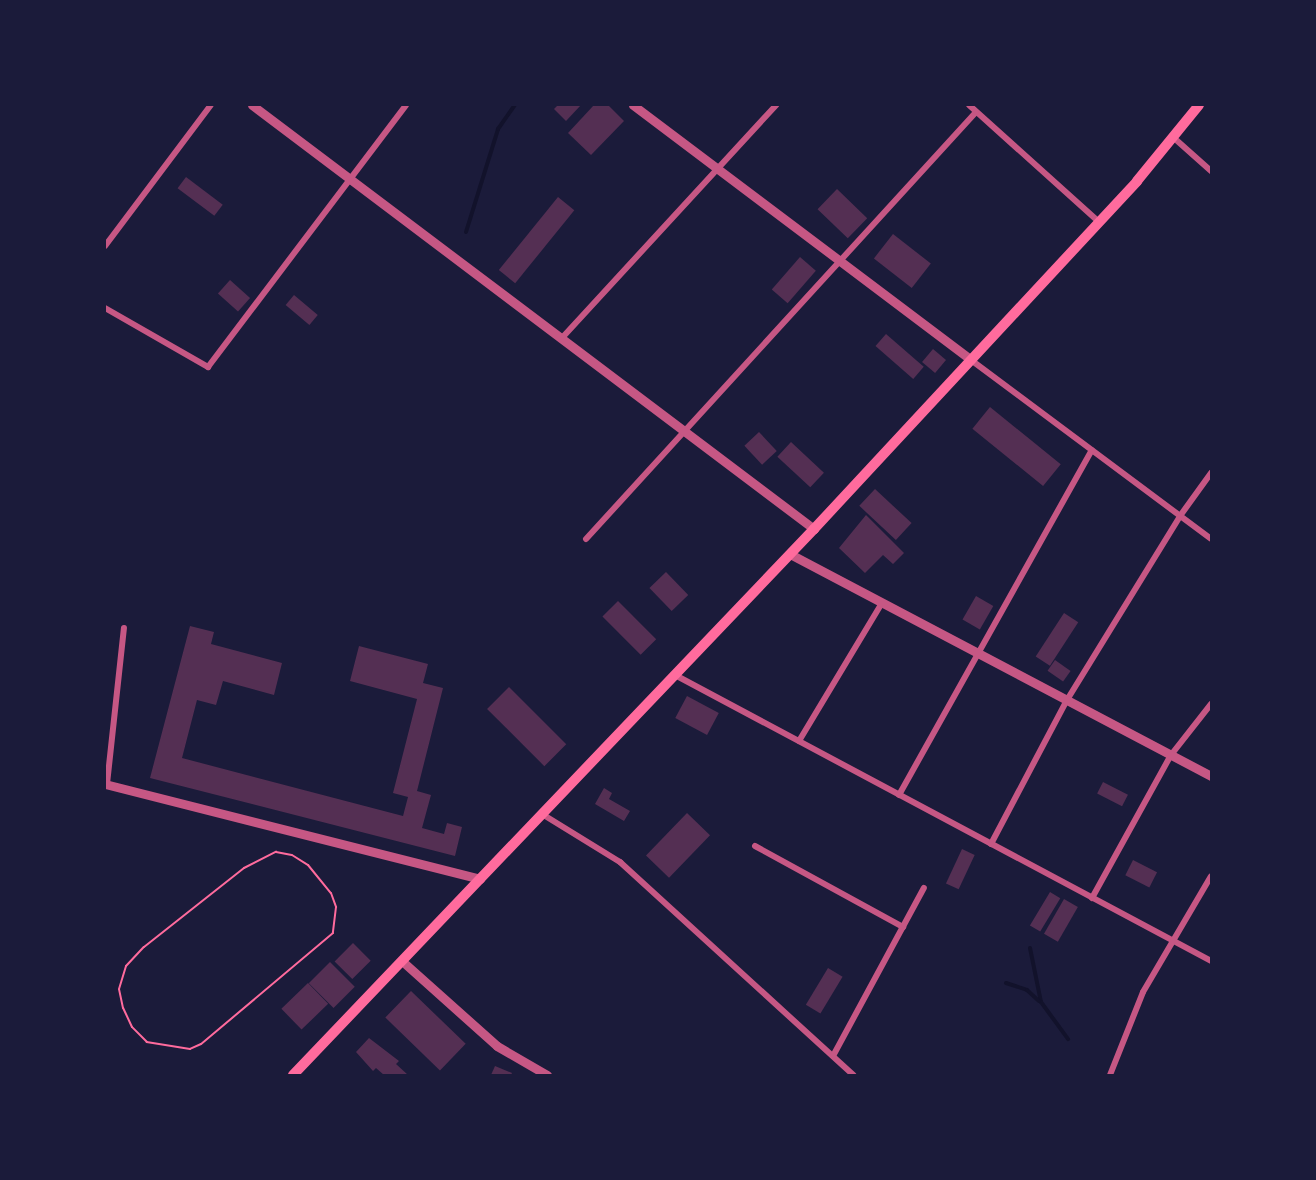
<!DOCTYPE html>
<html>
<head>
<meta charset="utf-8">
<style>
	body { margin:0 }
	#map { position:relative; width:1316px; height:1180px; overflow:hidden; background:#1b1b3a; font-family:Figtree,sans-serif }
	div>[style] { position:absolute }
	.stream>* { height:4px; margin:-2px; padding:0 2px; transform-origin:2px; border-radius:2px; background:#12122b }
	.building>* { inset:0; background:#542f53; transform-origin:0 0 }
	.path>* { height:2px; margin:-1px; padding:0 1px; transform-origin:1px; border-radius:1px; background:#ff6b9d }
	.minor>* { height:6px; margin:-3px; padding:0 3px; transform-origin:3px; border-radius:3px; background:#c65784 }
	.tertiary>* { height:9px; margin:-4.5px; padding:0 4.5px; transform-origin:4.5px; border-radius:4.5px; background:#c65784 }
	.secondary>* { height:10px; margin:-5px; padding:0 5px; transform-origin:5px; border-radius:5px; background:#ff6b9d }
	span { translate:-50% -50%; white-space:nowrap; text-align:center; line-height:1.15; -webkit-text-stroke:6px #1b1b3a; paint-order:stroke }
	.frame { position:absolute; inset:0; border:106px solid #1b1b3a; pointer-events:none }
</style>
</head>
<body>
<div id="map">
	<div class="stream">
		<i style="left:466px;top:232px;width:108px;rotate:-72.7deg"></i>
		<i style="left:498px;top:129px;width:29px;rotate:-55deg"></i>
		<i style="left:1030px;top:948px;width:55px;rotate:78.5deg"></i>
		<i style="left:1041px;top:1002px;width:46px;rotate:53.9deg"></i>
		<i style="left:1006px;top:983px;width:22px;rotate:18deg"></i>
		<i style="left:1027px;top:990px;width:16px;rotate:43deg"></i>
	</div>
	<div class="building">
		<i style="clip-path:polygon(558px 105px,581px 105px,566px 121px,554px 109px)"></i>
		<i style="clip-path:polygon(594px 105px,608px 105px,624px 121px,591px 155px,568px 133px)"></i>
		<i style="left:186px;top:177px;width:46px;height:14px;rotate:37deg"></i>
		<i style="left:837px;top:189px;width:42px;height:28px;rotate:44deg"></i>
		<i style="left:558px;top:197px;width:21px;height:94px;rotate:39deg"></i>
		<i style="left:893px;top:234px;width:48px;height:31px;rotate:38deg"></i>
		<i style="left:800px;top:257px;width:21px;height:43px;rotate:41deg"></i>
		<i style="left:230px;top:280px;width:27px;height:18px;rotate:42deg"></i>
		<i style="left:294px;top:295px;width:31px;height:13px;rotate:40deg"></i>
		<i style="left:886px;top:334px;width:50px;height:16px;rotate:41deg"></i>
		<i style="left:933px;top:349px;width:17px;height:17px;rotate:40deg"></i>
		<i style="left:990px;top:407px;width:91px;height:28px;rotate:39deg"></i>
		<i style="left:759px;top:432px;width:26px;height:20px;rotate:47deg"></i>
		<i style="left:791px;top:442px;width:45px;height:20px;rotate:43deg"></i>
		<i style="left:875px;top:489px;width:50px;height:23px;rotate:43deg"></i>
		<i style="clip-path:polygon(866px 515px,904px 553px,893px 564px,883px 555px,865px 573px,839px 548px)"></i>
		<i style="left:666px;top:572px;width:32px;height:23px;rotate:46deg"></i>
		<i style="left:976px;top:596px;width:20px;height:27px;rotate:30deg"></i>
		<i style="left:618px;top:601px;width:54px;height:22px;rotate:45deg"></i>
		<i style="left:1064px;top:613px;width:17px;height:52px;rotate:33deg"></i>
		<i style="clip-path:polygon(190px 626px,214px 632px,211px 644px,282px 663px,274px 695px,223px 681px,216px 705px,197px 700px,182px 758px,403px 816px,408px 797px,393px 793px,417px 699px,350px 681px,359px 646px,428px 664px,423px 683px,443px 688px,417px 791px,431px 795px,422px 828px,444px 834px,447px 823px,462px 827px,455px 856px,150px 778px)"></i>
		<i style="left:1055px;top:660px;width:19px;height:13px;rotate:35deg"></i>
		<i style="left:509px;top:687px;width:81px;height:31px;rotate:45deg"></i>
		<i style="left:687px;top:696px;width:36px;height:25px;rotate:28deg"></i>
		<i style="left:1103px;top:782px;width:28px;height:13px;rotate:27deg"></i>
		<i style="clip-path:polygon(604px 788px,612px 793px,609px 799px,630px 811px,624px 821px,595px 804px)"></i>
		<i style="left:687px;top:813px;width:32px;height:59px;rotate:44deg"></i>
		<i style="left:962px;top:849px;width:14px;height:38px;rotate:25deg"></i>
		<i style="left:1133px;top:860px;width:27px;height:17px;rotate:27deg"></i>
		<i style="left:1050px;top:892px;width:12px;height:39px;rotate:31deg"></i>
		<i style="left:1064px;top:899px;width:16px;height:40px;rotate:30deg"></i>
		<i style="left:353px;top:943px;width:25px;height:26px;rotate:45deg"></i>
		<i style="left:330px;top:962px;width:35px;height:30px;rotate:45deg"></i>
		<i style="left:828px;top:968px;width:17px;height:43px;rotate:31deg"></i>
		<i style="left:308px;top:983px;width:29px;height:37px;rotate:46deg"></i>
		<i style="left:411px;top:991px;width:76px;height:37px;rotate:44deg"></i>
		<i style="clip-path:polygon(369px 1038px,399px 1061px,396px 1064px,408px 1075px,384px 1075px,376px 1068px,373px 1071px,356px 1052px)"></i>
		<i style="clip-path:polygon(495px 1066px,512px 1073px,511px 1075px,491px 1075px)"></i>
	</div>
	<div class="path">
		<i style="left:276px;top:852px;width:16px;rotate:11deg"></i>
		<i style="left:292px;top:855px;width:19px;rotate:32deg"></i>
		<i style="left:308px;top:865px;width:36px;rotate:51deg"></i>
		<i style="left:331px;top:893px;width:15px;rotate:70deg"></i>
		<i style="left:336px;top:907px;width:26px;rotate:97deg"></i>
		<i style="left:333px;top:933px;width:172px;rotate:139.9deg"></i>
		<i style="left:201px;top:1044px;width:12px;rotate:156deg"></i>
		<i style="left:190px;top:1049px;width:44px;rotate:-170.8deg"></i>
		<i style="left:147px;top:1042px;width:21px;rotate:-135deg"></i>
		<i style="left:132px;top:1027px;width:21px;rotate:-115deg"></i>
		<i style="left:123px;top:1008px;width:19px;rotate:-102deg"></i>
		<i style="left:119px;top:989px;width:24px;rotate:-73deg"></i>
		<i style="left:126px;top:966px;width:26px;rotate:-47deg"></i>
		<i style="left:144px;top:947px;width:127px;rotate:-38.3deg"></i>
		<i style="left:244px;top:868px;width:36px;rotate:-27deg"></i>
	</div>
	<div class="minor">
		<i style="left:969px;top:105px;width:175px;rotate:42deg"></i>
		<i style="left:1174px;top:138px;width:50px;rotate:41.7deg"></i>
		<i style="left:105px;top:246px;width:176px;rotate:-53.1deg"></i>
		<i style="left:105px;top:308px;width:119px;rotate:29.8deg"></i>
		<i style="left:208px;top:367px;width:328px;rotate:-52.9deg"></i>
		<i style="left:561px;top:339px;width:318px;rotate:-47.4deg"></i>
		<i style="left:971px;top:360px;width:299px;rotate:36.7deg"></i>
		<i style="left:586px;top:539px;width:578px;rotate:-47.59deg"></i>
		<i style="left:675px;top:675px;width:608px;rotate:28.08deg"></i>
		<i style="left:799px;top:741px;width:161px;rotate:-59deg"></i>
		<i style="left:107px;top:784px;width:157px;rotate:-83.8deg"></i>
		<i style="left:899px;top:795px;width:395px;rotate:-60.8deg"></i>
		<i style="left:542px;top:814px;width:92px;rotate:31.6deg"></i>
		<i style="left:620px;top:862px;width:316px;rotate:42.4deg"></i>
		<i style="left:991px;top:844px;width:163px;rotate:-62.2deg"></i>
		<i style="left:1067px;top:700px;width:216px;rotate:-58.4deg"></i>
		<i style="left:1180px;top:516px;width:53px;rotate:-54.2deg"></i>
		<i style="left:755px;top:846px;width:169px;rotate:28.7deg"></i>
		<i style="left:1092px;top:898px;width:163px;rotate:-61.1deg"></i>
		<i style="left:1171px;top:755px;width:65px;rotate:-51.9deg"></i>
		<i style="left:833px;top:1056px;width:191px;rotate:-61.6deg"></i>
		<i style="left:1110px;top:1075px;width:89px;rotate:-68.3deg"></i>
		<i style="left:1143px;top:992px;width:134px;rotate:-59.6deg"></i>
	</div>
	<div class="tertiary">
		<i style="left:252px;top:105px;width:704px;rotate:37.03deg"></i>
		<i style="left:633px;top:105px;width:423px;rotate:37deg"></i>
		<i style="left:790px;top:554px;width:476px;rotate:27.8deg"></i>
		<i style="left:105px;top:784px;width:387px;rotate:14.2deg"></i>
		<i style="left:402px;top:961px;width:127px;rotate:41.8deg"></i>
		<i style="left:497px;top:1046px;width:58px;rotate:30.1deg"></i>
	</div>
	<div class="secondary">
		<i style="left:293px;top:1075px;width:755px;rotate:-46.34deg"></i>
		<i style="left:814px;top:529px;width:475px;rotate:-47.1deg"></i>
		<i style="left:1137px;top:181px;width:98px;rotate:-50.8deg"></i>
	</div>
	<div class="frame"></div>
</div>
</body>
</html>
